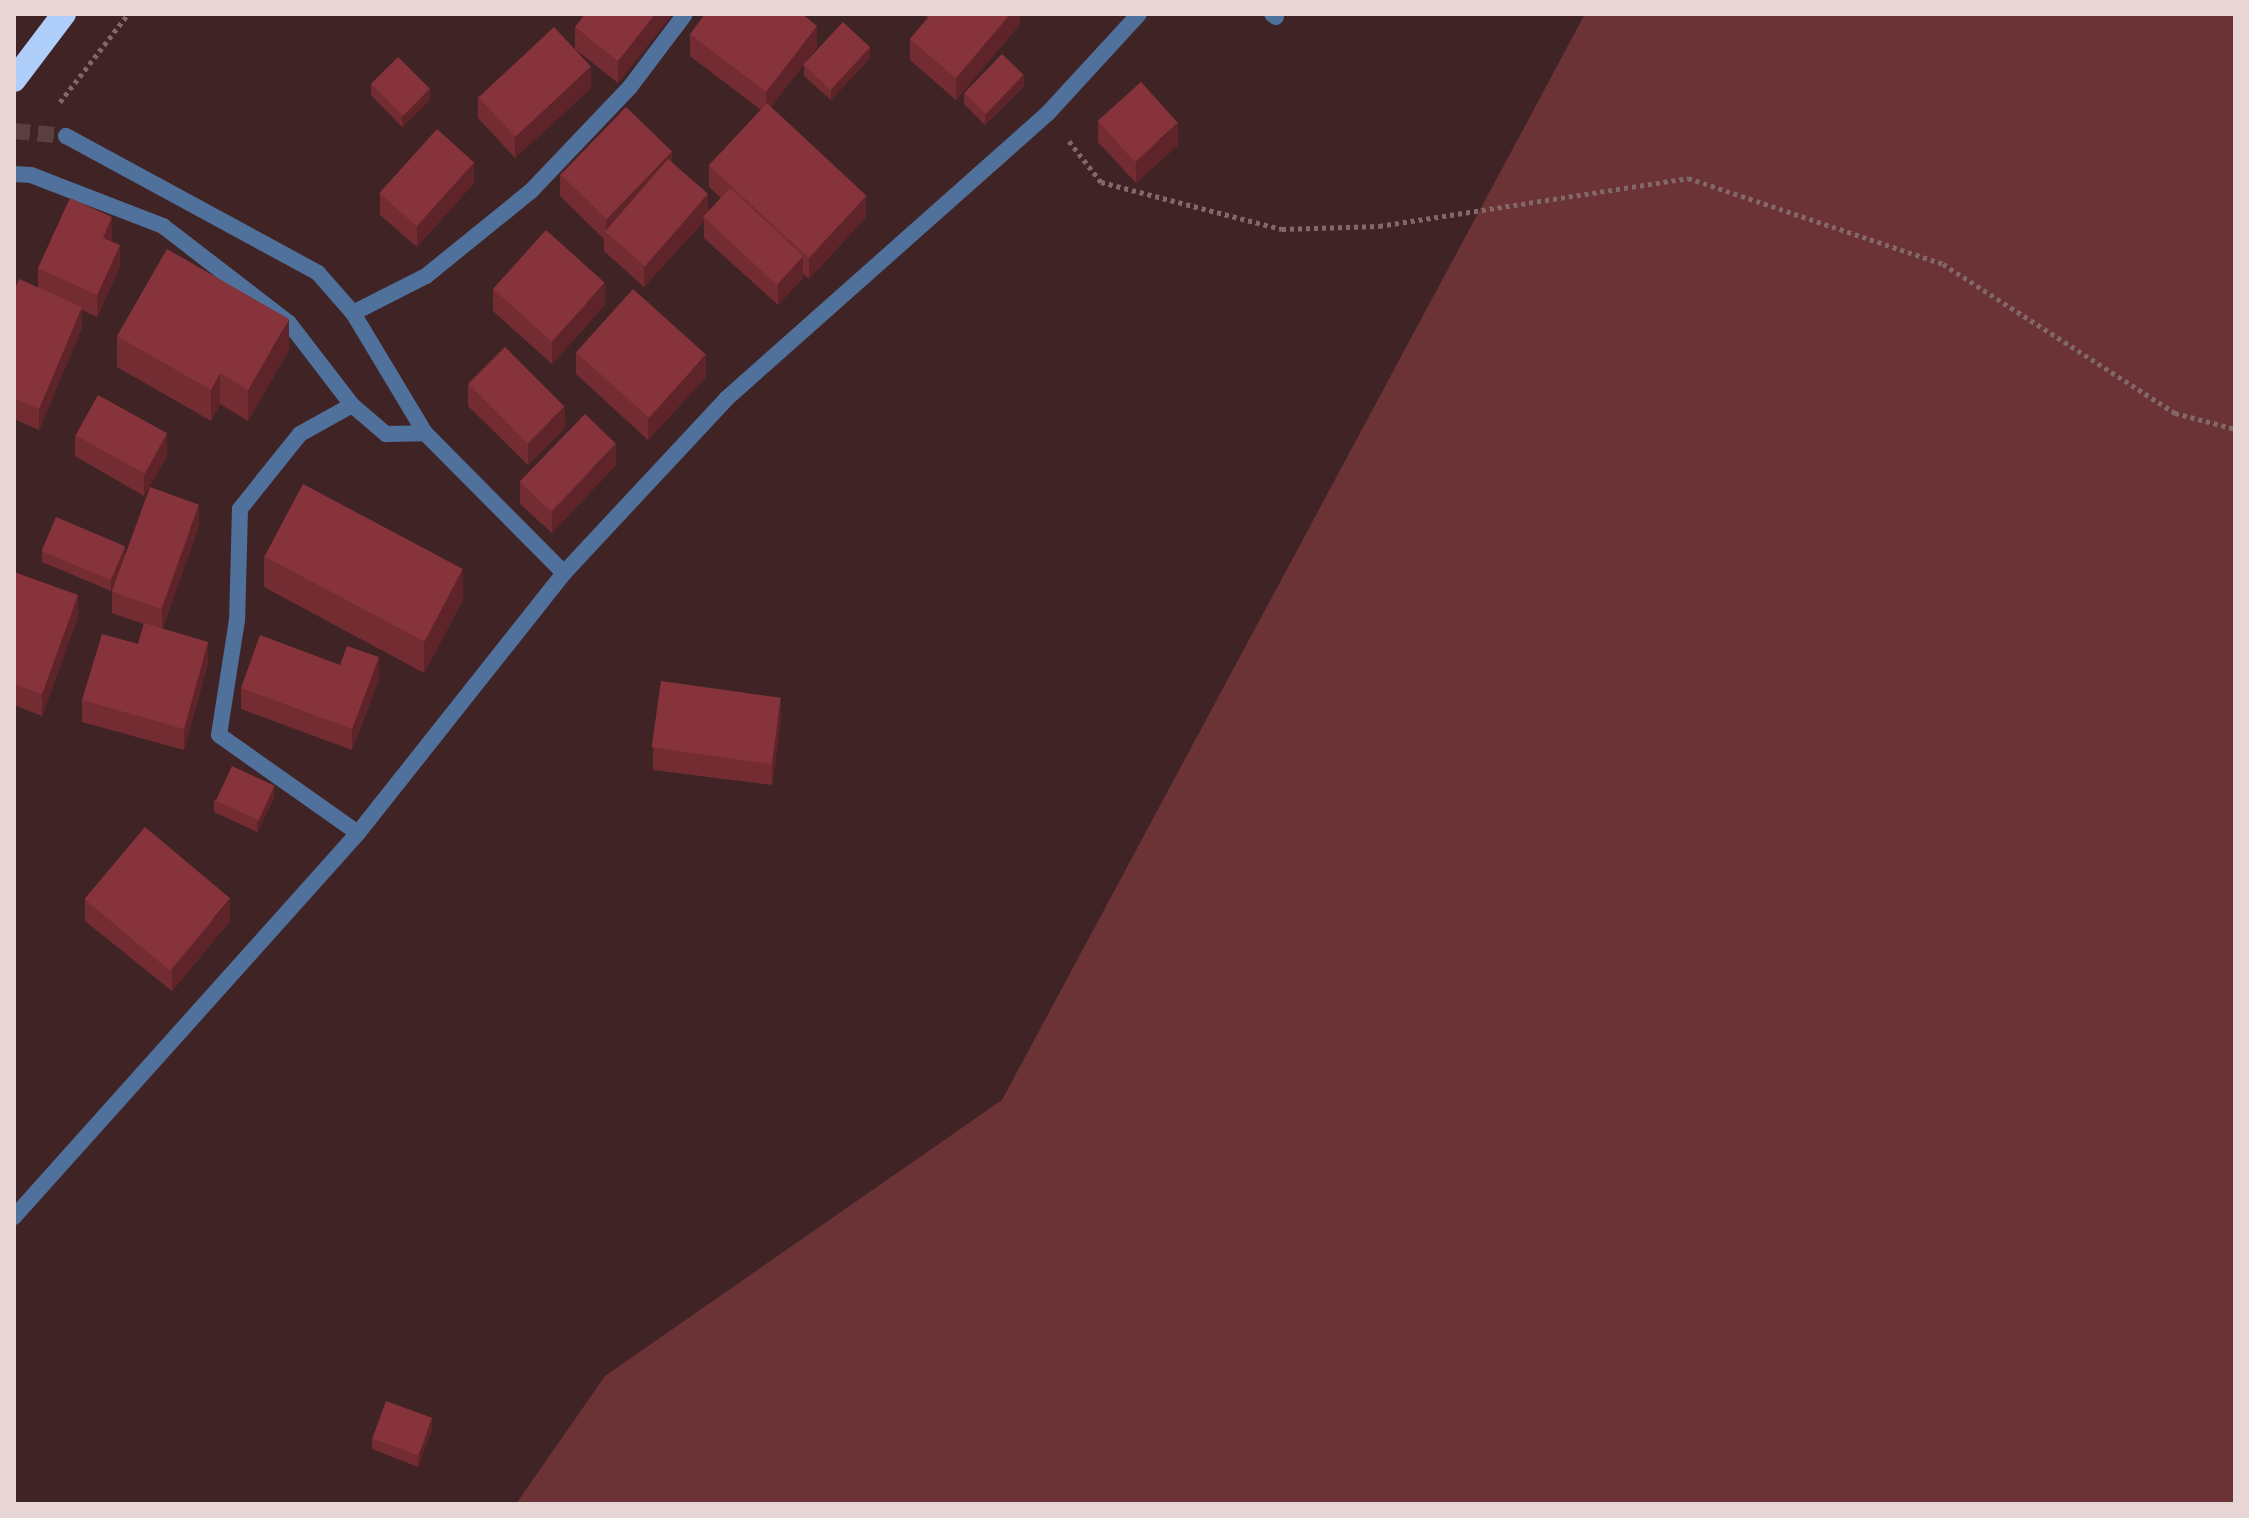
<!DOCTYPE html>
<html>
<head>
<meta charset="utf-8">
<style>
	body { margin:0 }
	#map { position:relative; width:2249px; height:1518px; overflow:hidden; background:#402425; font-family:"Work Sans",sans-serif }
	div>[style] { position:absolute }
	.green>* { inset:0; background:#6c3337 }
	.street-tunnel>* { height:16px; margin-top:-8px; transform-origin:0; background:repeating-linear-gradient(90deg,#593f3f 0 16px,transparent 0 24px) }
	.path>* { height:5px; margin-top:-2.5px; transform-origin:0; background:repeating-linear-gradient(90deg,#816969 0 4px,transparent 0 8px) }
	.street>* { height:16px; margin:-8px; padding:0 8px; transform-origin:8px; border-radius:8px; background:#51719d }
	.highway>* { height:24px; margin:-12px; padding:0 12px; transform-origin:12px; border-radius:12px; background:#afcefa }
	.wall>* { inset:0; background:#742c33 }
	.shaded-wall>* { inset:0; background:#5e2429 }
	.building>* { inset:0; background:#87333b; transform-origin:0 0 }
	span { translate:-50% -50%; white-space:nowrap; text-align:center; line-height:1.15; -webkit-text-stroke:7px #402425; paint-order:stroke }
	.frame { position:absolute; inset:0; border:16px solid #e8d5d5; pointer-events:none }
</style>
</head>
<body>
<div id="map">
	<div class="green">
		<i style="clip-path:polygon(1585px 14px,2235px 14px,2235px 1504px,516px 1504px,605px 1376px,1002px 1100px)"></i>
	</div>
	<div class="street-tunnel">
		<i style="left:14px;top:131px;width:52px;rotate:5.5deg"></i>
	</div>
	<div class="path">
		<i style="left:60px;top:102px;width:111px;rotate:-52.3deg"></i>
		<i style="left:1069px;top:141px;width:52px;rotate:52deg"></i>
		<i style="left:1101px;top:182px;width:187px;rotate:14.6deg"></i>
		<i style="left:1282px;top:229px;width:97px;rotate:-1.8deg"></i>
		<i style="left:1379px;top:226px;width:313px;rotate:-8.8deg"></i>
		<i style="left:1688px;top:178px;width:269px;rotate:18.6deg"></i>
		<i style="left:1943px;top:264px;width:276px;rotate:32.7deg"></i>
		<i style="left:2175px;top:413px;width:62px;rotate:14.9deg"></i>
	</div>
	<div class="street">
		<i style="left:1272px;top:14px;width:5px;rotate:37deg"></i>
		<i style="left:66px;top:136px;width:287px;rotate:28.5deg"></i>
		<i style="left:318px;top:273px;width:53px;rotate:48.8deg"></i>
		<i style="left:353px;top:313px;width:140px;rotate:59deg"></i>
		<i style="left:425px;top:433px;width:197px;rotate:45.2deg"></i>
		<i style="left:14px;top:174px;width:17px;rotate:3deg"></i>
		<i style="left:31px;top:175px;width:142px;rotate:21.1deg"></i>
		<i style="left:163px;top:226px;width:159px;rotate:37.6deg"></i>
		<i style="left:289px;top:323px;width:103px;rotate:52.5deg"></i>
		<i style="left:352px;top:405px;width:45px;rotate:40.5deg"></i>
		<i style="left:386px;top:434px;width:39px;rotate:-1deg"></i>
		<i style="left:353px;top:313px;width:82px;rotate:-26.9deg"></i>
		<i style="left:426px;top:276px;width:135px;rotate:-39deg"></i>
		<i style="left:531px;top:191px;width:144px;rotate:-46.4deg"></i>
		<i style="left:630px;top:87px;width:91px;rotate:-53deg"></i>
		<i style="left:352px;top:405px;width:60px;rotate:150.9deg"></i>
		<i style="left:300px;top:434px;width:96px;rotate:128.7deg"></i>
		<i style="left:240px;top:509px;width:111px;rotate:91.5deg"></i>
		<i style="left:237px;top:620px;width:116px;rotate:98.9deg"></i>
		<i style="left:219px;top:735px;width:170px;rotate:35.2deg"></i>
		<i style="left:14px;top:1217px;width:516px;rotate:-48.14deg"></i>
		<i style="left:358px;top:833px;width:332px;rotate:-51.6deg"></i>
		<i style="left:564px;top:573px;width:238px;rotate:-47deg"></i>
		<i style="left:726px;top:399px;width:431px;rotate:-41.6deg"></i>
		<i style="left:1048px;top:113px;width:134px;rotate:-47.4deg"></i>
	</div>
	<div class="highway">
		<i style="left:14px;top:80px;width:83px;rotate:-52.9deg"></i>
	</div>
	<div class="wall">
		<i style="clip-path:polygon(670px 14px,670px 17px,618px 83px,575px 49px,575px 27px)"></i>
		<i style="clip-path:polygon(923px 14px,1020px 14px,1020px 24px,956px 100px,910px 60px,910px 39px,928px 18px)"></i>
		<i style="clip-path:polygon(690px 34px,817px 47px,771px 107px,866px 217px,809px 279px,803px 274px,803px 278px,778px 305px,704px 238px,704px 221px,644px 287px,604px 251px,604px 239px,560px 196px,560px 174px,672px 162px,708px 212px,721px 198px,709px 187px,709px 165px,761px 110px,690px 56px)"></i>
		<i style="clip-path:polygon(870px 58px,831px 100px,804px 76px,804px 65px)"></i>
		<i style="clip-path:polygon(371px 84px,430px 100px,402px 127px,371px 95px)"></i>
		<i style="clip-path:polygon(1024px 86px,985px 125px,964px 104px,964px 93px)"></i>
		<i style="clip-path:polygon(591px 88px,515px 158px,478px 118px,478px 96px)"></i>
		<i style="clip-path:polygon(1098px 121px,1178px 145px,1136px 183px,1098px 142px)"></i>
		<i style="clip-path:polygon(474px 183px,417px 247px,380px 215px,380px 193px)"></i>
		<i style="clip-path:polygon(112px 238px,111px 241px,120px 266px,97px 317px,82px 310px,82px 328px,39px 430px,14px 419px,14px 291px,38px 288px,38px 268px)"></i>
		<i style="clip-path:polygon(493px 289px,605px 305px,552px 364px,493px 311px)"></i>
		<i style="clip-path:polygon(117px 336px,289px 350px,248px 421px,220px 404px,211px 421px,117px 367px)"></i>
		<i style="clip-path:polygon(576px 352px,706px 377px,648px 440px,576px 374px)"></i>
		<i style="clip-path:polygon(468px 384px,565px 428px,528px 465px,468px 406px)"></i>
		<i style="clip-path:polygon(75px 435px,167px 456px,144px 496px,75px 456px)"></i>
		<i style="clip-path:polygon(616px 465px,552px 533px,520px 504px,520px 482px)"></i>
		<i style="clip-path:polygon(199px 526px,162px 629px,208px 663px,184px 750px,82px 722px,82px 700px,138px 644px,144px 624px,112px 613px,112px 591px,118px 574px,111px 591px,42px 562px,42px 551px,125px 554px)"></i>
		<i style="clip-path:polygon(264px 556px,463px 600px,424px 673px,264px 587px)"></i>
		<i style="clip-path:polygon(14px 572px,78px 617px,42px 716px,14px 705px)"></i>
		<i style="clip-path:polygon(340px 665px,379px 679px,352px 750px,241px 709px,241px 688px)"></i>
		<i style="clip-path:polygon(781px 719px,772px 785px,653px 770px,653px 748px)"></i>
		<i style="clip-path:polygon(274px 798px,257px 832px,214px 812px,214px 800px)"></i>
		<i style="clip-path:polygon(85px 899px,230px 921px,172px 991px,85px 921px)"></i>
		<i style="clip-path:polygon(432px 1429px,418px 1467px,372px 1449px,372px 1438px)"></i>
	</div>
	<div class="shaded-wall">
		<i style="clip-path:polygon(655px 14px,670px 14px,670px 17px,618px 83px,618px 61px)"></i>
		<i style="clip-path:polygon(1010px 14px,1020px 14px,1020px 24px,956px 100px,956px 78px)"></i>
		<i style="clip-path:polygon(817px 26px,817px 47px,766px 113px,766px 92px)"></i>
		<i style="clip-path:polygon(870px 47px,870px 58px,831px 100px,831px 89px)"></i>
		<i style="clip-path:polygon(591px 67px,591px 88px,515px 158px,515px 136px)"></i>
		<i style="clip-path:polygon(1024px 75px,1024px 86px,985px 125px,985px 114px)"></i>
		<i style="clip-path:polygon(430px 89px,430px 100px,402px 127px,402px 116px)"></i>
		<i style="clip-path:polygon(1178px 123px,1178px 145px,1136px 183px,1136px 162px)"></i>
		<i style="clip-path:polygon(672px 151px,672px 173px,606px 231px,606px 218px)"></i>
		<i style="clip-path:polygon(474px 162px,474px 183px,417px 247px,417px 225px)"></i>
		<i style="clip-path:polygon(708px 194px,708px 216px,704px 217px,704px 221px,644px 287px,644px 266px)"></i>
		<i style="clip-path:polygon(866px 196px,866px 217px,809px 279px,809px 258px)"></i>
		<i style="clip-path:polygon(112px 217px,112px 238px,103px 259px,103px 238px)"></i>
		<i style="clip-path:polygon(120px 245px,120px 266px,97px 317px,97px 295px)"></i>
		<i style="clip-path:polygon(803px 256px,803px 278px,778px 305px,778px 284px)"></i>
		<i style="clip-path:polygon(605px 283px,605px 305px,552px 364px,552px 342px)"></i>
		<i style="clip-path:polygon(82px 307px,82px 328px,39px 430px,39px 409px)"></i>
		<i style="clip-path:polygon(289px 319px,289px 350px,248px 421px,248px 390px)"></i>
		<i style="clip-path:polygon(706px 355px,706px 377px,648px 440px,648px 418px)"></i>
		<i style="clip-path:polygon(220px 373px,220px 404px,211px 421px,211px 390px)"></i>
		<i style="clip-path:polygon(565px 406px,565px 428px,528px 465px,528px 444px)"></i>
		<i style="clip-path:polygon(167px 434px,167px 456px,144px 496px,144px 474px)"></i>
		<i style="clip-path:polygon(616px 444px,616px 465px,552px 533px,552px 512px)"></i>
		<i style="clip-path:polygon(199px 505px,199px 526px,162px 631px,162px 609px)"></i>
		<i style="clip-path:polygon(125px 546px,125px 557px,111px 591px,111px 580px)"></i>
		<i style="clip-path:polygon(463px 569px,463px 600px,424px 673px,424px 642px)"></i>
		<i style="clip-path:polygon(78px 595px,78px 617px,42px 716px,42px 694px)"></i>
		<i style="clip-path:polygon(208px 642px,208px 663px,184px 750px,184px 729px)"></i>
		<i style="clip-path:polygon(379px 657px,379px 679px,352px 750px,352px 729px)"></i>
		<i style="clip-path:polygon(781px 697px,781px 719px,772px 785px,772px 764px)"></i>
		<i style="clip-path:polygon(274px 786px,274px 798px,257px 832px,257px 821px)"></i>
		<i style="clip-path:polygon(230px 899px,230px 921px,172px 991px,172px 970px)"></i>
		<i style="clip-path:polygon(432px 1418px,432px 1429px,418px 1467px,418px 1456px)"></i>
	</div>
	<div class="building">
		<i style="clip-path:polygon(585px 14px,655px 14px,618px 61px,575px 27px)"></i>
		<i style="clip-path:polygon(705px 14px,802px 14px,817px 26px,766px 92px,690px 34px)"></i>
		<i style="clip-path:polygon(931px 14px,1010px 14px,956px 78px,910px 39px)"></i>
		<i style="left:843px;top:22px;width:37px;height:58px;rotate:43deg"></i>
		<i style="left:554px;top:27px;width:54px;height:103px;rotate:47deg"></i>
		<i style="left:1002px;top:54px;width:30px;height:54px;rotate:44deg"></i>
		<i style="left:398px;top:57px;width:45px;height:38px;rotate:45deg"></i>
		<i style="left:1141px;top:82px;width:55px;height:58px;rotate:48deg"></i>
		<i style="left:767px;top:103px;width:136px;height:85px;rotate:43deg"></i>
		<i style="left:626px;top:107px;width:64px;height:94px;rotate:44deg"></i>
		<i style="left:437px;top:129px;width:50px;height:86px;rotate:42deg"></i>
		<i style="left:668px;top:159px;width:53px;height:96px;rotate:41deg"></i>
		<i style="left:730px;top:188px;width:100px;height:39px;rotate:43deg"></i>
		<i style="clip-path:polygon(70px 198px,112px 217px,103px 238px,120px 245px,97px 295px,38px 268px)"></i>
		<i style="left:546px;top:230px;width:79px;height:79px;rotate:42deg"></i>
		<i style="clip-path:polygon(167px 249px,289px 319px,248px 390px,220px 373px,211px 390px,117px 336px)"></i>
		<i style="clip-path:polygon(19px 279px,82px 307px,39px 409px,14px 398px,14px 291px)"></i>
		<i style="left:633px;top:289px;width:98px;height:85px;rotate:42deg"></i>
		<i style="left:505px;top:347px;width:84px;height:52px;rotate:45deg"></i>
		<i style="left:98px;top:395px;width:79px;height:46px;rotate:29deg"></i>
		<i style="left:585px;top:414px;width:43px;height:94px;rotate:44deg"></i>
		<i style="left:303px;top:484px;width:181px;height:82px;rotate:28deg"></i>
		<i style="left:150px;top:487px;width:52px;height:111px;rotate:20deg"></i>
		<i style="left:56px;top:517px;width:75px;height:37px;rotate:23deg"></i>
		<i style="clip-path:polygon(14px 572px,78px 595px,42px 694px,14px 684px)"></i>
		<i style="clip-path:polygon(144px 623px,208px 642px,184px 729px,82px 700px,102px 634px,138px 644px)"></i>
		<i style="clip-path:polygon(260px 635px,340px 665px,347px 646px,379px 657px,352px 729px,241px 688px)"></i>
		<i style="left:661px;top:681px;width:121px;height:67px;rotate:8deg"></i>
		<i style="left:232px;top:766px;width:47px;height:38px;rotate:25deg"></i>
		<i style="left:145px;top:827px;width:111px;height:94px;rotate:40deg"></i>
		<i style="left:386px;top:1401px;width:49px;height:40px;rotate:20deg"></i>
	</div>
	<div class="frame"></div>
</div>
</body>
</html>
